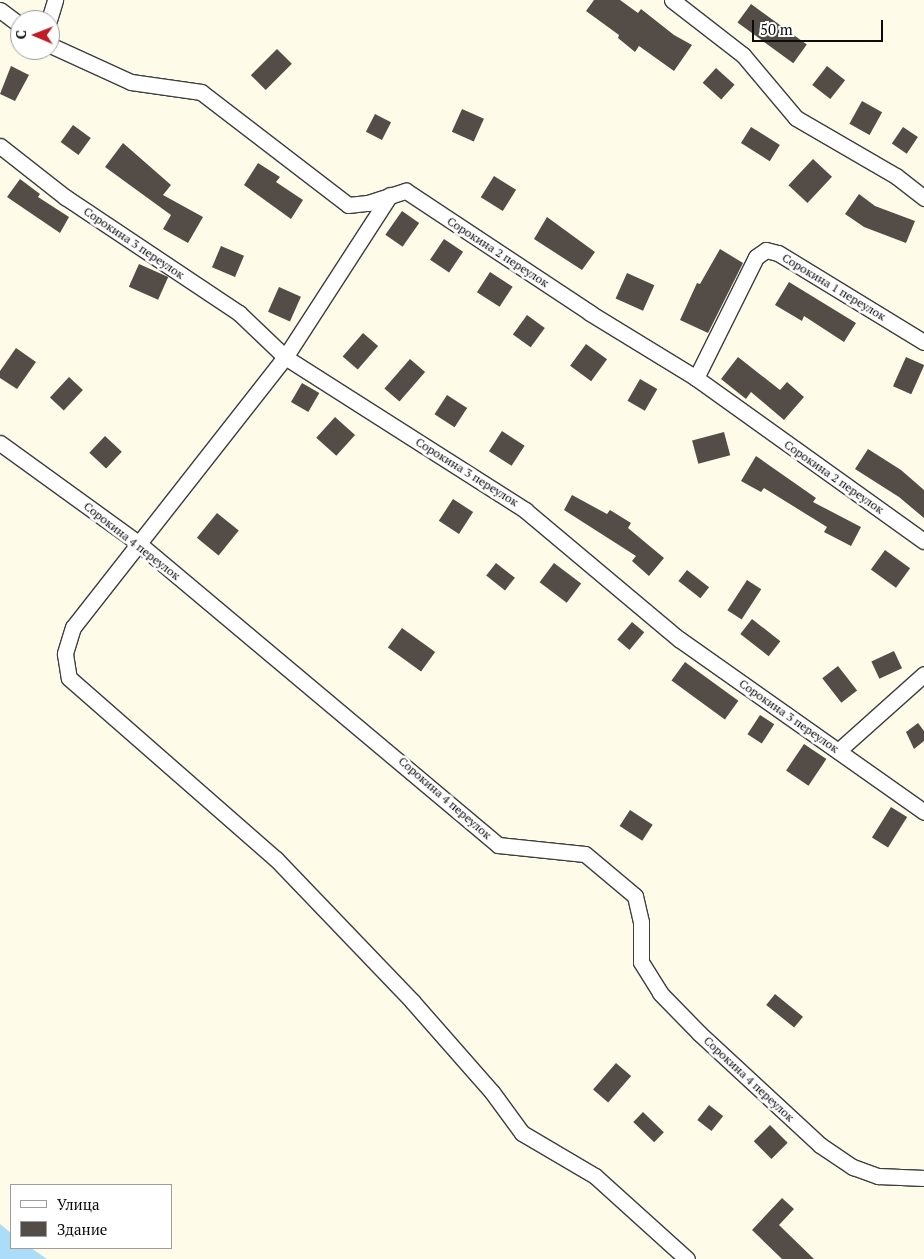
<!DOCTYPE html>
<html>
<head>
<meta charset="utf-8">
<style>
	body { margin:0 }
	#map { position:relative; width:924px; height:1259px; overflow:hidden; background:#fffbe9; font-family:"PT Serif",serif }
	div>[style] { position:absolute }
	.water>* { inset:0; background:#abddf9 }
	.building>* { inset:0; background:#544c47; transform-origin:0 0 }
	.roads { filter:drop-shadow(1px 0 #3e3e3e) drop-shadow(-1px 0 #3e3e3e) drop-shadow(0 1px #3e3e3e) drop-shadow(0 -1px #3e3e3e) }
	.minor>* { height:15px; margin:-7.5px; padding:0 7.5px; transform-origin:7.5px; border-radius:7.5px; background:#fff }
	span { translate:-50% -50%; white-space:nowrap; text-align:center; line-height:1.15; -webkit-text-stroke:5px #fff; paint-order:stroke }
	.street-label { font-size:12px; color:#0b0b0b }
	.legend { position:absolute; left:10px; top:1184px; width:162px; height:65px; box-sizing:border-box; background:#fff; border:1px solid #9d9d9d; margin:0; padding:6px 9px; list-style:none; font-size:15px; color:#0b0b0b }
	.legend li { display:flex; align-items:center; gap:10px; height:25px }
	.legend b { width:25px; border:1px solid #9d9d9d }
	.north { position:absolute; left:10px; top:10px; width:50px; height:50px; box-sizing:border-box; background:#fff; border:1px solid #9d9d9d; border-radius:50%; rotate:271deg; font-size:14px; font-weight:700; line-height:20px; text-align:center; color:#0b0b0b }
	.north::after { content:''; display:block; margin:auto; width:18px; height:22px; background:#c21c26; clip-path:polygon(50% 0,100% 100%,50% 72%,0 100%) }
	.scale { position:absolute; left:752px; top:20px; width:131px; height:22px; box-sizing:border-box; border:2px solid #0b0b0b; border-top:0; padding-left:6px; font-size:15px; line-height:18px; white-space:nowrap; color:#0b0b0b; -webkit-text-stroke:4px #fff; paint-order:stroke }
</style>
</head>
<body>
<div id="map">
	<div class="water">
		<i style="clip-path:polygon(0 1224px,11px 1233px,11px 1248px,31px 1248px,47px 1259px,0 1259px)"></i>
	</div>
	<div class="building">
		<i style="clip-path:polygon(594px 0,620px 0,638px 13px,641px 9px,674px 35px,692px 45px,674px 71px,639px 46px,635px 52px,618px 38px,619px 35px,586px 11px)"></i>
		<i style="left:751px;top:4px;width:69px;height:23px;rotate:36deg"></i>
		<i style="left:277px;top:49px;width:21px;height:37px;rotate:45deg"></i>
		<i style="clip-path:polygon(11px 66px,29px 75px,15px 101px,0 94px)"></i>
		<i style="left:827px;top:66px;width:23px;height:24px;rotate:38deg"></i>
		<i style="left:716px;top:68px;width:25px;height:20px;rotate:42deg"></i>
		<i style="left:862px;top:101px;width:23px;height:26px;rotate:29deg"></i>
		<i style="left:462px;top:109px;width:24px;height:25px;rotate:24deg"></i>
		<i style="left:375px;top:114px;width:18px;height:20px;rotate:27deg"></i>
		<i style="left:73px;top:125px;width:22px;height:21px;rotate:36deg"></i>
		<i style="left:751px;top:127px;width:34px;height:19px;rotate:32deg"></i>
		<i style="left:903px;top:127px;width:18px;height:20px;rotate:34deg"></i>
		<i style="clip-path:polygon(123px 143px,171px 185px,163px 195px,203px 217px,188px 243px,163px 229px,171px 215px,105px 167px)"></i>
		<i style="left:813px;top:159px;width:26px;height:36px;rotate:43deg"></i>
		<i style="clip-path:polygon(258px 163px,280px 177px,276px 182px,303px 200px,291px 219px,244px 185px)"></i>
		<i style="left:494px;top:176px;width:26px;height:25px;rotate:32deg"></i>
		<i style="clip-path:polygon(20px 179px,40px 194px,38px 197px,69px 217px,60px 233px,7px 197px)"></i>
		<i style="clip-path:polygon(859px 194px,875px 206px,915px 221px,906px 243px,864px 227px,845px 214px)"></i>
		<i style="left:402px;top:211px;width:21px;height:29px;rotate:35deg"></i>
		<i style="clip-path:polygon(547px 217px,595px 252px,582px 270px,534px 239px)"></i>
		<i style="left:444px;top:239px;width:23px;height:25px;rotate:34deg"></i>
		<i style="left:221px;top:246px;width:25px;height:23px;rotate:23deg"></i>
		<i style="clip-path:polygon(720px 249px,743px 263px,708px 333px,680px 320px,697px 283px,700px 284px)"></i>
		<i style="left:139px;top:264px;width:32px;height:25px;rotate:24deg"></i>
		<i style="left:490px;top:272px;width:27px;height:24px;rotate:33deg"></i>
		<i style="left:627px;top:273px;width:30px;height:28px;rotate:24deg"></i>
		<i style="clip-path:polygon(789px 282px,856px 323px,844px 342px,804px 316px,802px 321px,775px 305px)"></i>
		<i style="left:279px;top:287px;width:24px;height:27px;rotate:24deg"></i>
		<i style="left:527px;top:315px;width:22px;height:24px;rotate:36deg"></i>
		<i style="left:363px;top:333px;width:20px;height:31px;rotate:41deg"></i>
		<i style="left:586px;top:344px;width:26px;height:27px;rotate:36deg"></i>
		<i style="clip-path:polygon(16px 348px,36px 362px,17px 389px,0 378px,0 371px)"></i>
		<i style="clip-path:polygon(738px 357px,780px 390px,787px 382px,804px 397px,784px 420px,751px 392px,746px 399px,721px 379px)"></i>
		<i style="left:906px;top:357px;width:20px;height:32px;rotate:24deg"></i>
		<i style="left:410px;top:359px;width:20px;height:39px;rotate:41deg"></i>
		<i style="left:69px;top:377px;width:19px;height:28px;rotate:43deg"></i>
		<i style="left:640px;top:379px;width:20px;height:25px;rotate:30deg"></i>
		<i style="left:302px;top:383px;width:20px;height:22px;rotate:30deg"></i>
		<i style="left:447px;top:395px;width:24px;height:23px;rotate:33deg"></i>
		<i style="left:335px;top:417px;width:27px;height:28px;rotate:42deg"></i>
		<i style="left:502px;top:431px;width:27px;height:24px;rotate:33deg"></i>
		<i style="left:724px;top:432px;width:24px;height:33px;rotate:75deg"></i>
		<i style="left:105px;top:436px;width:23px;height:23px;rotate:43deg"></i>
		<i style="clip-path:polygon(868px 449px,901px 470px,924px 490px,924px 518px,899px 497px,855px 469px)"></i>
		<i style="clip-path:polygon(756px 456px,816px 498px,813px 502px,861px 527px,851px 546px,824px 532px,827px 527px,764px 488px,761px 492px,741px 481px)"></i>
		<i style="clip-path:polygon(572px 495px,607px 514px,610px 510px,631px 523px,628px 528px,664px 558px,649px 576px,632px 561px,636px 556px,564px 510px)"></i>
		<i style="left:453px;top:499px;width:24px;height:26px;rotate:33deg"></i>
		<i style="left:217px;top:513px;width:28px;height:32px;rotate:39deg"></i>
		<i style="left:885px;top:550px;width:31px;height:24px;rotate:36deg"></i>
		<i style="left:496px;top:563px;width:24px;height:16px;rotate:38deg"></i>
		<i style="left:554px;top:563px;width:34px;height:24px;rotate:37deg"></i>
		<i style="left:687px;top:570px;width:28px;height:14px;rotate:38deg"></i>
		<i style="left:747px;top:580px;width:17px;height:36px;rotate:33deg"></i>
		<i style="left:752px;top:619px;width:36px;height:19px;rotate:38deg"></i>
		<i style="left:632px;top:622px;width:16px;height:23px;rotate:40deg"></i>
		<i style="left:402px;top:628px;width:41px;height:24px;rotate:36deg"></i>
		<i style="left:894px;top:651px;width:19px;height:25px;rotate:65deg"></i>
		<i style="left:685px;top:662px;width:66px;height:23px;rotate:36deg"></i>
		<i style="left:838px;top:666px;width:31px;height:20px;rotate:52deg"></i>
		<i style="left:760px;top:715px;width:17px;height:23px;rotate:33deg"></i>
		<i style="clip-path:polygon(918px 723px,924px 731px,924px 741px,914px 749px,906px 732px)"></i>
		<i style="left:804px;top:744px;width:27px;height:32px;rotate:34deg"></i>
		<i style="left:891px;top:807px;width:19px;height:36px;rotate:32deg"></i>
		<i style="left:630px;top:810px;width:27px;height:19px;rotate:33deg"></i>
		<i style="left:775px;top:994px;width:36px;height:14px;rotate:39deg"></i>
		<i style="left:616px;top:1063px;width:20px;height:35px;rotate:41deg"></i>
		<i style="left:709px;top:1105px;width:18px;height:19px;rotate:38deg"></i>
		<i style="left:643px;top:1112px;width:29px;height:14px;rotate:44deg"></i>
		<i style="left:770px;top:1125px;width:25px;height:23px;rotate:45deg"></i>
		<i style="clip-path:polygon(782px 1198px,794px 1209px,779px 1225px,814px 1259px,782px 1259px,752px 1230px)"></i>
	</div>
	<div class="roads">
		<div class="minor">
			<i style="left:672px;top:0;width:90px;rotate:37.8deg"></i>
			<i style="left:743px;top:55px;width:82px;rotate:49.9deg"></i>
			<i style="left:796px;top:118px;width:116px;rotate:30.1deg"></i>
			<i style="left:896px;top:176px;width:36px;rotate:38deg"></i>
			<i style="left:0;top:10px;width:25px;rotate:37deg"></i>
			<i style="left:49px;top:20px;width:21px;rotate:-73deg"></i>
			<i style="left:50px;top:45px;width:89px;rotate:24.6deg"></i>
			<i style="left:131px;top:82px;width:71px;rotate:8.1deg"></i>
			<i style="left:201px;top:92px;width:185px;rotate:37.5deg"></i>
			<i style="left:348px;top:205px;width:20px;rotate:-6deg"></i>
			<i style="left:368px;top:203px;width:40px;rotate:-18deg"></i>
			<i style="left:406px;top:191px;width:221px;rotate:33.5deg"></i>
			<i style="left:590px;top:313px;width:124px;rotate:31.5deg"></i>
			<i style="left:696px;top:378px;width:280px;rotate:35.6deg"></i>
			<i style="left:0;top:146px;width:83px;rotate:38.1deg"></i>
			<i style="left:65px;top:197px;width:209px;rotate:33.7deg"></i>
			<i style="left:239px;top:313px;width:64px;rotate:43.7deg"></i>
			<i style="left:285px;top:357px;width:285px;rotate:32.5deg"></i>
			<i style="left:525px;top:510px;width:201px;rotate:40deg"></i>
			<i style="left:679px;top:639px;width:300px;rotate:35.2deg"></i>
			<i style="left:390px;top:195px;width:193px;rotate:122.9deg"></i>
			<i style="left:285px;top:357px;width:343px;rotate:128.1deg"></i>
			<i style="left:73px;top:627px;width:28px;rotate:107deg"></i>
			<i style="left:65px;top:654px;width:24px;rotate:81deg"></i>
			<i style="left:69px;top:678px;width:275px;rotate:41.2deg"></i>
			<i style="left:276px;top:859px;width:197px;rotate:46.2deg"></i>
			<i style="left:412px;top:1001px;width:121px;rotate:48.7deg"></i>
			<i style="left:492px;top:1092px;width:51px;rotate:53.8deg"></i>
			<i style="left:522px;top:1133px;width:85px;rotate:30.5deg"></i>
			<i style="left:595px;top:1176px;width:124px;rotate:42.1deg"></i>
			<i style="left:696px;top:378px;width:135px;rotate:-63.6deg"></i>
			<i style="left:756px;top:257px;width:12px;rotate:-35deg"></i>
			<i style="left:766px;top:250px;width:12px;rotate:14deg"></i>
			<i style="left:778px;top:253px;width:171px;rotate:31.4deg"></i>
			<i style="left:0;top:443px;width:169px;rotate:35.9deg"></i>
			<i style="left:137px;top:542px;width:471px;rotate:40deg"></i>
			<i style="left:498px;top:845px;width:87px;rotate:5.9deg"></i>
			<i style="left:585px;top:854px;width:65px;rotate:40deg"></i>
			<i style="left:635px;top:896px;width:27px;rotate:77deg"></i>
			<i style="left:641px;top:922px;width:40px;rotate:90deg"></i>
			<i style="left:641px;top:962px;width:36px;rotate:58deg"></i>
			<i style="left:660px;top:993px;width:56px;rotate:45.7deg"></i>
			<i style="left:699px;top:1033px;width:165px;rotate:42.8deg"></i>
			<i style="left:820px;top:1145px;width:40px;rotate:34deg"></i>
			<i style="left:853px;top:1167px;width:27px;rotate:20deg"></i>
			<i style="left:878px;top:1176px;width:46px;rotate:2.5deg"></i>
			<i style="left:838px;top:751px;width:115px;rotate:-41.8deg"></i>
		</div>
	</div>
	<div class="street-label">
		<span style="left:134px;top:243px;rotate:34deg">Сорокина 3 переулок</span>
		<span style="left:498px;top:252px;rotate:33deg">Сорокина 2 переулок</span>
		<span style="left:834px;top:287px;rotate:31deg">Сорокина 1 переулок</span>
		<span style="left:467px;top:472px;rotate:32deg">Сорокина 3 переулок</span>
		<span style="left:834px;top:477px;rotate:35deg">Сорокина 2 переулок</span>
		<span style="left:132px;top:541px;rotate:38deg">Сорокина 4 переулок</span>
		<span style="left:789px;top:716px;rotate:35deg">Сорокина 3 переулок</span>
		<span style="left:445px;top:798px;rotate:41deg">Сорокина 4 переулок</span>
		<span style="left:749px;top:1079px;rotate:43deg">Сорокина 4 переулок</span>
	</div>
	<ul class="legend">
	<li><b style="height:6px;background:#fff"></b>Улица</li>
	<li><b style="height:14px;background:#544c47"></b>Здание</li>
	</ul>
	<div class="north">С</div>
	<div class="scale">50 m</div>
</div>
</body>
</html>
